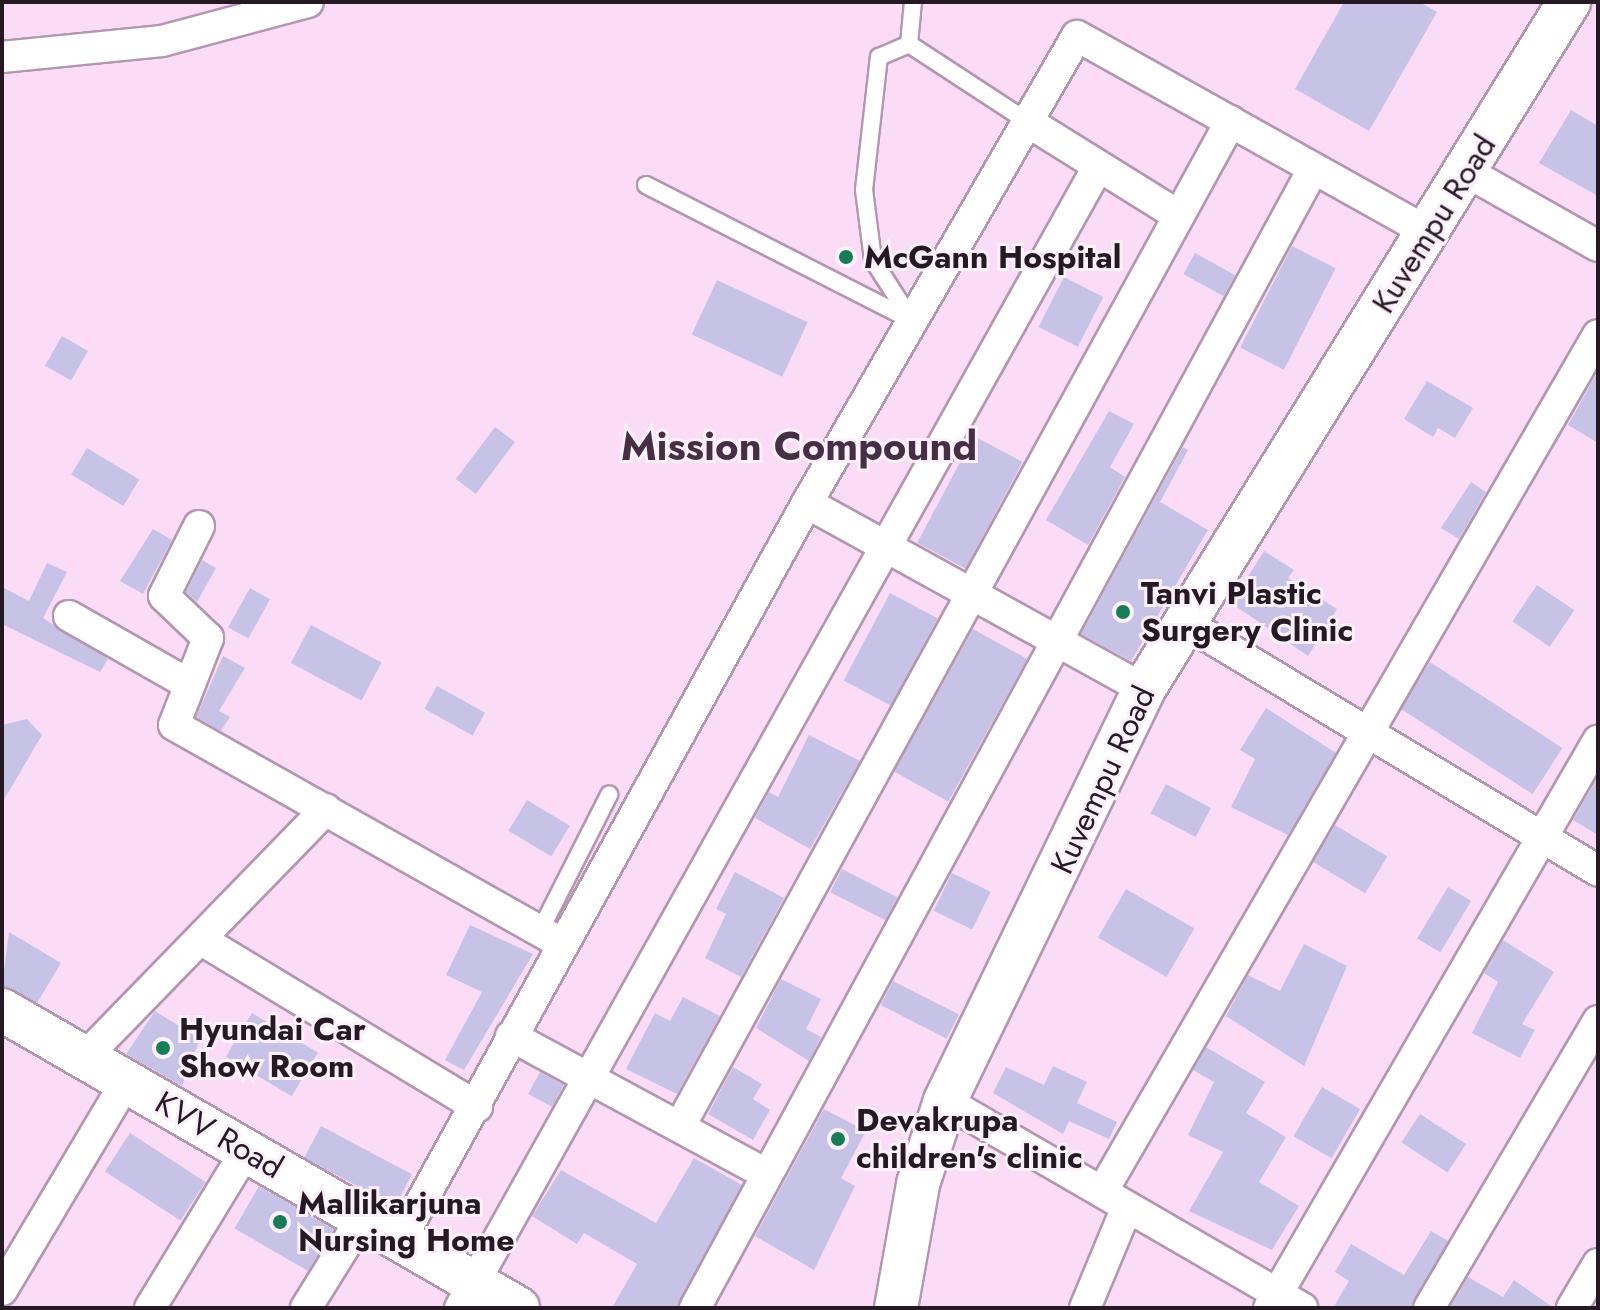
<!DOCTYPE html>
<html>
<head>
<meta charset="utf-8">
<style>
	body { margin:0 }
	#map { position:relative; width:1600px; height:1310px; overflow:hidden; background:#fadcf7; font-family:Jost,sans-serif }
	div>[style] { position:absolute }
	.building>* { inset:0; background:#c7c3e6; transform-origin:0 0 }
	.roads { filter:drop-shadow(2px 0 #b397b0) drop-shadow(-2px 0 #b397b0) drop-shadow(0 2px #b397b0) drop-shadow(0 -2px #b397b0) }
	.service>* { height:16px; margin:-8px; padding:0 8px; transform-origin:8px; border-radius:8px; background:#fff }
	.minor>* { height:30px; margin:-15px; padding:0 15px; transform-origin:15px; border-radius:15px; background:#fff }
	.secondary>* { height:42px; margin:-21px; padding:0 21px; transform-origin:21px; border-radius:21px; background:#fff }
	.dots>* { width:22px; height:22px; translate:-50% -50%; box-sizing:border-box; border:4px solid #fcf0fb; border-radius:50% }
	span { translate:-50% -50%; white-space:nowrap; text-align:center; line-height:1.15; -webkit-text-stroke:6px #fcf0fb; paint-order:stroke }
	.street-label { font-size:32px; color:#251a24 }
	.poi-label { font-size:32px; color:#251a24; font-weight:700 }
	.left { translate:0 -50%; text-align:left }
	.district-label { font-size:40px; color:#462f44; font-weight:700 }
	.frame { position:absolute; inset:0; border:4px solid #251a24; pointer-events:none }
</style>
</head>
<body>
<div id="map">
	<div class="building">
		<i style="clip-path:polygon(1344px 2px,1419px 2px,1437px 12px,1369px 131px,1295px 89px)"></i>
		<i style="clip-path:polygon(1571px 110px,1598px 126px,1598px 196px,1539px 163px)"></i>
		<i style="left:1292px;top:246px;width:49px;height:114px;rotate:27deg"></i>
		<i style="left:1195px;top:253px;width:46px;height:24px;rotate:29deg"></i>
		<i style="left:1064px;top:277px;width:44px;height:56px;rotate:27deg"></i>
		<i style="left:717px;top:280px;width:100px;height:60px;rotate:25deg"></i>
		<i style="left:62px;top:336px;width:30px;height:34px;rotate:30deg"></i>
		<i style="clip-path:polygon(1598px 371px,1598px 443px,1568px 425px)"></i>
		<i style="clip-path:polygon(1427px 381px,1473px 408px,1455px 438px,1438px 428px,1433px 437px,1404px 419px)"></i>
		<i style="clip-path:polygon(1109px 411px,1134px 424px,1110px 467px,1125px 477px,1088px 545px,1046px 520px)"></i>
		<i style="left:495px;top:427px;width:25px;height:65px;rotate:37deg"></i>
		<i style="left:974px;top:436px;width:55px;height:121px;rotate:28deg"></i>
		<i style="clip-path:polygon(1183px 447px,1188px 450px,1160px 502px,1208px 530px,1131px 661px,1081px 634px)"></i>
		<i style="left:87px;top:448px;width:61px;height:31px;rotate:31deg"></i>
		<i style="clip-path:polygon(1471px 482px,1486px 492px,1459px 539px,1441px 528px)"></i>
		<i style="clip-path:polygon(153px 529px,172px 540px,143px 594px,120px 581px)"></i>
		<i style="clip-path:polygon(1264px 551px,1294px 570px,1288px 578px,1337px 609px,1308px 656px,1231px 603px)"></i>
		<i style="clip-path:polygon(202px 560px,216px 568px,197px 602px,186px 592px)"></i>
		<i style="clip-path:polygon(47px 563px,67px 572px,43px 618px,108px 659px,100px 672px,2px 624px,2px 587px,29px 601px)"></i>
		<i style="left:1537px;top:585px;width:45px;height:44px;rotate:34deg"></i>
		<i style="left:250px;top:588px;width:23px;height:45px;rotate:29deg"></i>
		<i style="left:890px;top:593px;width:54px;height:99px;rotate:28deg"></i>
		<i style="left:311px;top:625px;width:80px;height:43px;rotate:28deg"></i>
		<i style="left:973px;top:629px;width:62px;height:163px;rotate:29deg"></i>
		<i style="clip-path:polygon(223px 656px,245px 668px,219px 711px,230px 717px,221px 731px,196px 717px)"></i>
		<i style="left:1430px;top:662px;width:158px;height:55px;rotate:33deg"></i>
		<i style="left:437px;top:686px;width:55px;height:26px;rotate:29deg"></i>
		<i style="clip-path:polygon(1266px 708px,1336px 753px,1288px 835px,1231px 807px,1255px 759px,1240px 750px)"></i>
		<i style="clip-path:polygon(27px 719px,42px 735px,2px 803px,2px 725px)"></i>
		<i style="clip-path:polygon(809px 735px,860px 761px,810px 849px,755px 818px,769px 792px,778px 797px)"></i>
		<i style="clip-path:polygon(1598px 777px,1598px 835px,1573px 820px)"></i>
		<i style="left:1166px;top:784px;width:51px;height:33px;rotate:28deg"></i>
		<i style="left:527px;top:800px;width:50px;height:36px;rotate:31deg"></i>
		<i style="left:1335px;top:825px;width:61px;height:43px;rotate:31deg"></i>
		<i style="left:842px;top:869px;width:62px;height:26px;rotate:27deg"></i>
		<i style="clip-path:polygon(735px 872px,784px 898px,741px 977px,705px 958px,726px 914px,716px 909px)"></i>
		<i style="left:952px;top:873px;width:43px;height:42px;rotate:26deg"></i>
		<i style="left:1448px;top:887px;width:27px;height:60px;rotate:31deg"></i>
		<i style="left:1126px;top:889px;width:79px;height:56px;rotate:30deg"></i>
		<i style="clip-path:polygon(470px 925px,533px 954px,464px 1070px,445px 1060px,482px 992px,446px 975px)"></i>
		<i style="clip-path:polygon(9px 932px,61px 963px,37px 1003px,2px 986px)"></i>
		<i style="clip-path:polygon(1503px 940px,1554px 972px,1522px 1024px,1535px 1030px,1520px 1058px,1472px 1033px,1498px 982px,1484px 973px)"></i>
		<i style="clip-path:polygon(1304px 944px,1347px 966px,1304px 1066px,1226px 1016px,1248px 975px,1280px 991px)"></i>
		<i style="clip-path:polygon(781px 979px,821px 999px,806px 1029px,821px 1037px,809px 1061px,756px 1028px)"></i>
		<i style="left:893px;top:981px;width:74px;height:27px;rotate:27deg"></i>
		<i style="clip-path:polygon(683px 997px,720px 1016px,677px 1094px,626px 1069px,655px 1013px,670px 1021px)"></i>
		<i style="clip-path:polygon(155px 1011px,200px 1039px,182px 1086px,126px 1054px)"></i>
		<i style="left:252px;top:1013px;width:77px;height:51px;rotate:31deg"></i>
		<i style="clip-path:polygon(1206px 1047px,1265px 1082px,1246px 1113px,1286px 1137px,1259px 1182px,1299px 1206px,1272px 1250px,1189px 1211px,1223px 1152px,1188px 1135px,1214px 1082px,1193px 1070px)"></i>
		<i style="clip-path:polygon(1053px 1066px,1087px 1082px,1077px 1103px,1117px 1122px,1109px 1139px,1069px 1121px,1063px 1134px,993px 1093px,1006px 1067px,1044px 1085px)"></i>
		<i style="clip-path:polygon(733px 1067px,762px 1084px,753px 1099px,770px 1110px,753px 1140px,708px 1114px)"></i>
		<i style="left:540px;top:1072px;width:27px;height:25px;rotate:28deg"></i>
		<i style="left:1322px;top:1087px;width:44px;height:57px;rotate:30deg"></i>
		<i style="clip-path:polygon(824px 1109px,866px 1131px,841px 1178px,855px 1186px,814px 1270px,755px 1236px)"></i>
		<i style="left:1420px;top:1114px;width:55px;height:34px;rotate:33deg"></i>
		<i style="left:321px;top:1126px;width:103px;height:36px;rotate:28deg"></i>
		<i style="left:130px;top:1133px;width:90px;height:46px;rotate:33deg"></i>
		<i style="clip-path:polygon(694px 1158px,742px 1185px,677px 1308px,612px 1308px,637px 1264px,584px 1233px,577px 1244px,532px 1216px,561px 1170px,656px 1223px)"></i>
		<i style="left:259px;top:1186px;width:86px;height:49px;rotate:30deg"></i>
		<i style="clip-path:polygon(1431px 1231px,1448px 1241px,1411px 1308px,1333px 1308px,1349px 1281px,1335px 1272px,1351px 1244px,1404px 1275px)"></i>
		<i style="clip-path:polygon(1468px 1277px,1503px 1297px,1514px 1280px,1554px 1308px,1450px 1308px)"></i>
	</div>
	<div class="roads">
		<div class="service">
			<i style="left:909px;top:44px;width:42px;rotate:-84.6deg"></i>
			<i style="left:646px;top:185px;width:297px;rotate:27deg"></i>
			<i style="left:912px;top:321px;width:72px;rotate:-122.6deg"></i>
			<i style="left:873px;top:260px;width:71px;rotate:-97.3deg"></i>
			<i style="left:864px;top:190px;width:134px;rotate:-83.6deg"></i>
			<i style="left:879px;top:57px;width:33px;rotate:-23deg"></i>
			<i style="left:909px;top:44px;width:142px;rotate:33.2deg"></i>
			<i style="left:540px;top:931px;width:153px;rotate:-63.1deg"></i>
		</div>
		<div class="minor">
			<i style="left:2px;top:57px;width:161px;rotate:-5.7deg"></i>
			<i style="left:162px;top:41px;width:151px;rotate:-15deg"></i>
			<i style="left:1028px;top:122px;width:172px;rotate:31.9deg"></i>
			<i style="left:1467px;top:172px;width:150px;rotate:29.5deg"></i>
			<i style="left:807px;top:503px;width:385px;rotate:28.9deg"></i>
			<i style="left:199px;top:526px;width:78px;rotate:116.6deg"></i>
			<i style="left:164px;top:596px;width:61px;rotate:43.7deg"></i>
			<i style="left:208px;top:638px;width:93px;rotate:111.3deg"></i>
			<i style="left:174px;top:725px;width:446px;rotate:29.4deg"></i>
			<i style="left:69px;top:616px;width:136px;rotate:29.6deg"></i>
			<i style="left:1184px;top:622px;width:483px;rotate:31deg"></i>
			<i style="left:200px;top:939px;width:324px;rotate:31.2deg"></i>
			<i style="left:511px;top:1036px;width:288px;rotate:28.4deg"></i>
			<i style="left:84px;top:1058px;width:347px;rotate:-45.8deg"></i>
			<i style="left:945px;top:1101px;width:413px;rotate:30.1deg"></i>
			<i style="left:680px;top:1126px;width:1146px;rotate:-61.27deg"></i>
			<i style="left:1102px;top:1192px;width:990px;rotate:-59.94deg"></i>
			<i style="left:402px;top:1237px;width:838px;rotate:-61.11deg"></i>
			<i style="left:807px;top:503px;width:539px;rotate:-59.97deg"></i>
			<i style="left:1077px;top:36px;width:403px;rotate:29.2deg"></i>
			<i style="left:2px;top:1290px;width:242px;rotate:-59.2deg"></i>
			<i style="left:150px;top:1308px;width:184px;rotate:-58.6deg"></i>
			<i style="left:306px;top:1308px;width:106px;rotate:-58.1deg"></i>
			<i style="left:460px;top:1308px;width:1307px;rotate:-60.79deg"></i>
			<i style="left:695px;top:1308px;width:1294px;rotate:-61.51deg"></i>
			<i style="left:1085px;top:1308px;width:109px;rotate:-67.4deg"></i>
			<i style="left:1269px;top:1308px;width:656px;rotate:-59.88deg"></i>
			<i style="left:1429px;top:1308px;width:333px;rotate:-59.5deg"></i>
			<i style="left:1572px;top:1308px;width:51px;rotate:-59.4deg"></i>
		</div>
		<div class="secondary">
			<i style="left:2px;top:1010px;width:596px;rotate:30.01deg"></i>
			<i style="left:896px;top:1308px;width:126px;rotate:-79.9deg"></i>
			<i style="left:918px;top:1184px;width:87px;rotate:-72deg"></i>
			<i style="left:945px;top:1101px;width:458px;rotate:-64.2deg"></i>
			<i style="left:1144px;top:689px;width:808px;rotate:-58.26deg"></i>
		</div>
	</div>
	<div class="dots">
		<i style="left:846px;top:257px;background:#187d56"></i>
		<i style="left:1123px;top:612px;background:#187d56"></i>
		<i style="left:163px;top:1048px;background:#187d56"></i>
		<i style="left:838px;top:1139px;background:#187d56"></i>
		<i style="left:280px;top:1222px;background:#187d56"></i>
	</div>
	<div class="street-label">
		<span style="left:1434px;top:224px;rotate:-58deg">Kuvempu Road</span>
		<span style="left:1103px;top:780px;rotate:-65deg">Kuvempu Road</span>
		<span style="left:219px;top:1135px;rotate:30deg">KVV Road</span>
	</div>
	<div class="poi-label">
		<span class="left" style="left:864px;top:257px">McGann Hospital</span>
		<span class="left" style="left:1141px;top:612px">Tanvi Plastic<br>Surgery Clinic</span>
		<span class="left" style="left:179px;top:1048px">Hyundai Car<br>Show Room</span>
		<span class="left" style="left:856px;top:1139px">Devakrupa<br>children's clinic</span>
		<span class="left" style="left:298px;top:1222px">Mallikarjuna<br>Nursing Home</span>
	</div>
	<div class="district-label">
		<span style="left:799px;top:446px">Mission Compound</span>
	</div>
	<div class="frame"></div>
</div>
</body>
</html>
